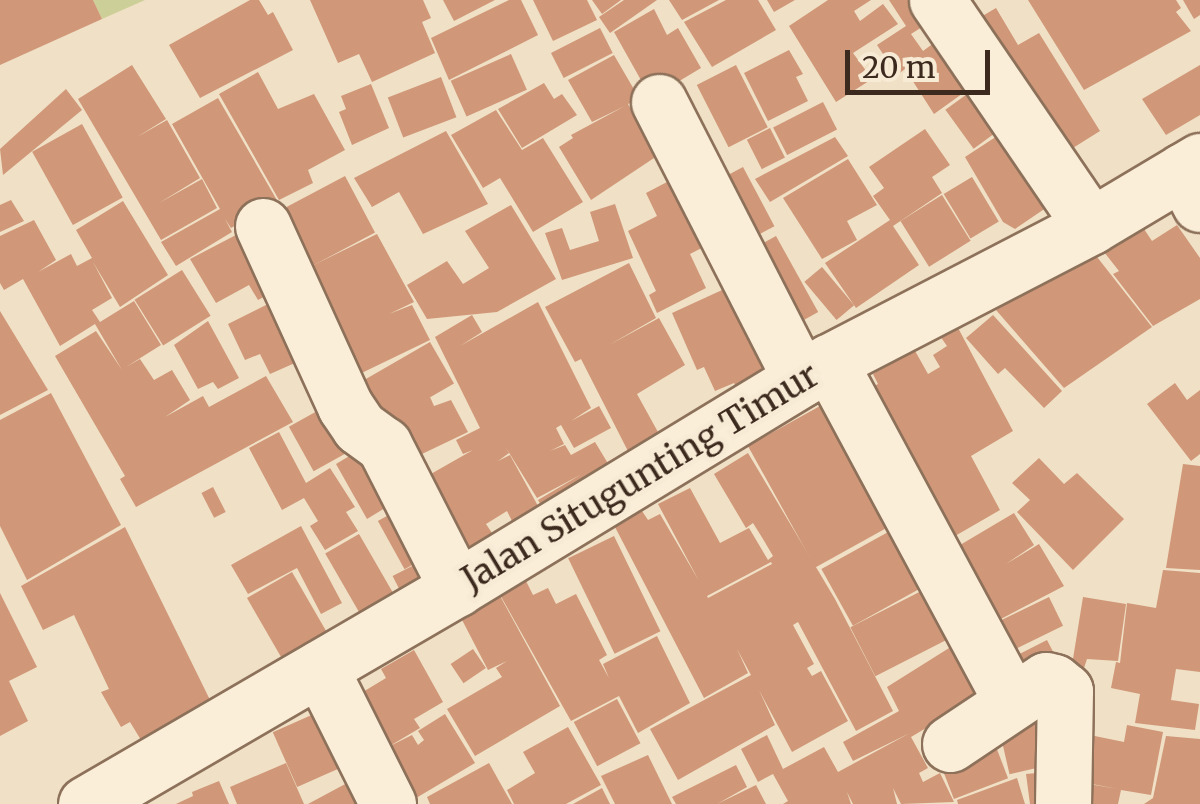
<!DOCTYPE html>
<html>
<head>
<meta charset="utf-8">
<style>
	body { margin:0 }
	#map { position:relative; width:1200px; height:804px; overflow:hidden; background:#f0e0c5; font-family:Merriweather,serif }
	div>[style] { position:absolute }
	.green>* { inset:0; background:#cdcf98 }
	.building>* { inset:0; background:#d09779; transform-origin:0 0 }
	.roads { filter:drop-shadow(2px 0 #8d715a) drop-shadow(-2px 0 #8d715a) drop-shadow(0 2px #8d715a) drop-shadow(0 -2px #8d715a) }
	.minor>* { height:55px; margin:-27.5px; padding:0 27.5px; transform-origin:27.5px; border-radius:27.5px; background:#faeed9 }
	.tertiary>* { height:55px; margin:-27.5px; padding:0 27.5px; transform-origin:27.5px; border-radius:27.5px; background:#faeed9 }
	span { translate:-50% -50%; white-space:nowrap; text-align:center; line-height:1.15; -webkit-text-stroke:10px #f7ebd5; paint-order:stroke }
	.street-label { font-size:35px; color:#3c2a1e }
	.scale { position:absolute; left:845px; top:50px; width:145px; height:45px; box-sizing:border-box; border:5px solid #3c2a1e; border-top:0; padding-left:12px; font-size:30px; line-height:35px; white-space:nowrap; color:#3c2a1e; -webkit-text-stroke:8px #f7ebd5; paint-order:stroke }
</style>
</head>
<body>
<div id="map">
	<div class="green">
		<i style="clip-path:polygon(93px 0,145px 0,102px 19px)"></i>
	</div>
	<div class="building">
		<i style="clip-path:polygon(0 0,93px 0,102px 19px,0 65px)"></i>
		<i style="clip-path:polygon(250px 0,259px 0,268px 15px,273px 12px,293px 50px,200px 98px,169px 45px)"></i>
		<i style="clip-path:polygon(310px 0,423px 0,431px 18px,422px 22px,435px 53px,372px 82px,359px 54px,338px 63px)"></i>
		<i style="clip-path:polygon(443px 0,495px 0,454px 21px)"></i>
		<i style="clip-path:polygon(509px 0,521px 0,538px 35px,449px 80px,431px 38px)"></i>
		<i style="clip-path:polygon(533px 0,587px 0,597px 20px,553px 41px)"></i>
		<i style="clip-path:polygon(592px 0,621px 0,602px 14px)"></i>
		<i style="clip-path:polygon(624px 0,657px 0,610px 33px,599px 17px)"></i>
		<i style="clip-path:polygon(669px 0,719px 0,682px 20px)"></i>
		<i style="clip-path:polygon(726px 0,758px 0,776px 30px,712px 67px,684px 22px)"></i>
		<i style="clip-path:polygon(767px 0,795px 0,774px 12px)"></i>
		<i style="clip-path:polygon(828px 0,871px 0,854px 11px,860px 21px,883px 4px,898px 24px,853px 53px,872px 79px,836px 102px,789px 26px)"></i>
		<i style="clip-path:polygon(889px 0,931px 0,941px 15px,911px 34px,923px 51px,946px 34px,980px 81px,934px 114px,905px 69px,897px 75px,877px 45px,906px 26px)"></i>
		<i style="clip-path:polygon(1028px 0,1176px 0,1181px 8px,1176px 12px,1191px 31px,1084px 90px)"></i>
		<i style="clip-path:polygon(1183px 0,1200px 0,1200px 15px,1194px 19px)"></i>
		<i style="clip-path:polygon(996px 8px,1018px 45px,1039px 33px,1100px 131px,1049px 163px,962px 28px)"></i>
		<i style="clip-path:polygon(654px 9px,667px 35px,678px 28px,701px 68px,651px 98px,614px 32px)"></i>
		<i style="left:600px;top:28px;width:28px;height:55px;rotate:63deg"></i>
		<i style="clip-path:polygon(789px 50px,803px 74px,796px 77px,808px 101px,768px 121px,744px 73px)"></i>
		<i style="left:511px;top:54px;width:39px;height:66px;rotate:66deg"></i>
		<i style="clip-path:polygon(614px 55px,639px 98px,628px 104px,657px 156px,591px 200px,559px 147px,573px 138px,571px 135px,625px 106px,592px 122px,568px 80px)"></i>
		<i style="clip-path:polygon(132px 65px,166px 119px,137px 137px,167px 120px,200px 178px,159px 203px,202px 179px,217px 208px,161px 240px,78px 99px)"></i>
		<i style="left:736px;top:65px;width:70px;height:44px;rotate:63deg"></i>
		<i style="clip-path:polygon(1200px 65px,1200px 115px,1166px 135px,1142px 99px)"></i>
		<i style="clip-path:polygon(258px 72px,278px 109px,314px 94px,345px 150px,308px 170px,313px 183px,279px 200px,219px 94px)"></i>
		<i style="left:441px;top:77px;width:43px;height:57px;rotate:69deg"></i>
		<i style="clip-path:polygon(544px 83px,554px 99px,562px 94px,577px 115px,522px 148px,498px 109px)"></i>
		<i style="clip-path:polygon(371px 84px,389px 128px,352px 145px,339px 112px,346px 109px,341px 96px)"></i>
		<i style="left:981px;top:84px;width:48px;height:44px;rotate:54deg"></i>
		<i style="clip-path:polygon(66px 89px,82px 110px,3px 175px,0 149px)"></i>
		<i style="clip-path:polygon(218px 98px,278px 202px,231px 228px,225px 219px,232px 232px,176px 266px,161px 242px,220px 209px,172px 124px)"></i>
		<i style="left:823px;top:102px;width:31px;height:56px;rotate:63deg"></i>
		<i style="clip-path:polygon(496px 110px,522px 150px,543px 138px,583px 202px,533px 232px,500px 178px,483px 188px,451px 135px)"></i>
		<i style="clip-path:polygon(1017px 123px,1065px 195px,1015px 229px,1003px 222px,965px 157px)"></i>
		<i style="left:82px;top:124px;width:84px;height:57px;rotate:61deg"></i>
		<i style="left:770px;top:128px;width:33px;height:26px;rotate:63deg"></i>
		<i style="clip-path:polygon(925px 129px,950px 165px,932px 177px,942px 193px,893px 226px,919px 265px,856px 308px,825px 263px,890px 220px,873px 196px,884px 188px,869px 167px)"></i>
		<i style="clip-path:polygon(446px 131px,488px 204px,423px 234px,399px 192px,372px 207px,354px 178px)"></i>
		<i style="clip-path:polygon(835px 137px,848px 156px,770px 202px,755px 179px)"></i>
		<i style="clip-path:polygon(848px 159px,877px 205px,847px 221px,857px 240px,822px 259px,783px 198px)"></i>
		<i style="left:743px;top:167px;width:67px;height:42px;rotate:62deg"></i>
		<i style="clip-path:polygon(690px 170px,721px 238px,690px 254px,706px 288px,657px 313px,649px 295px,656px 291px,628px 231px,657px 216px,646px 193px)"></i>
		<i style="left:345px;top:176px;width:64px;height:87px;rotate:62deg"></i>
		<i style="left:972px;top:177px;width:52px;height:33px;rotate:59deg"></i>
		<i style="left:942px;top:195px;width:54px;height:49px;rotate:58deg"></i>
		<i style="clip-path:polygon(11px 200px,24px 221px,0 232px,0 205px)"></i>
		<i style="clip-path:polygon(123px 201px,168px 275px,120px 307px,93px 262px,112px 298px,92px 310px,100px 322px,134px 301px,161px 345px,126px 367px,140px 359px,154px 380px,172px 370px,190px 400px,165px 417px,203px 396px,209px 407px,266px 376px,293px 422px,136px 507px,120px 479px,125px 476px,55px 356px,96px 331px,122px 370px,95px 324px,60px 346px,23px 279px,4px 290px,0 283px,0 236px,34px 220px,56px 260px,38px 272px,71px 254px,77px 266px,92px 258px,76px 230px)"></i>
		<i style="clip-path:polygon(615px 204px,633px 258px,562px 280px,545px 233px,562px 228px,570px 250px,599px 241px,590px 212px)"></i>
		<i style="clip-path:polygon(511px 205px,556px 279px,497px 312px,427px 319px,407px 285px,447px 261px,463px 284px,489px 268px,465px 231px)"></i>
		<i style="clip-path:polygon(1134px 214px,1152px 241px,1177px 225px,1200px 258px,1200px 299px,1153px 326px,1113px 274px,1119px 271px,1093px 238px)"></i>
		<i style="clip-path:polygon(257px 224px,287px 285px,258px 300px,249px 285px,216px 303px,190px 259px)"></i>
		<i style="clip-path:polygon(377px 234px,414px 302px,389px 314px,412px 305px,430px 340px,343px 382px,295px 274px)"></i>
		<i style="left:776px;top:236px;width:87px;height:43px;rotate:61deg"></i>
		<i style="clip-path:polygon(1090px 248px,1152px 327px,1064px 388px,996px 310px)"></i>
		<i style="clip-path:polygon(629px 263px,656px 318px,609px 345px,659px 318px,685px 365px,637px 394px,664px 443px,632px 459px,581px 359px,575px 362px,545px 307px)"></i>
		<i style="left:822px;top:267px;width:50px;height:23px;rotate:50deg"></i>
		<i style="left:182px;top:270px;width:54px;height:56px;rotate:58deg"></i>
		<i style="clip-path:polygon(746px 279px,790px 373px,740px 396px,734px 383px,715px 391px,704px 367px,697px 370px,672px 313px)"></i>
		<i style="clip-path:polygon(286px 295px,313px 355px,270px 374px,260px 354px,245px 360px,228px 324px)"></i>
		<i style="clip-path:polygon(538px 302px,591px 408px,571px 421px,599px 406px,611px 428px,574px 448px,561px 425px,556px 428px,564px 444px,550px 451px,565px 445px,571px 455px,595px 442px,615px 475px,546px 514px,538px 500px,582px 474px,537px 498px,505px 446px,509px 453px,498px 461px,510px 455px,538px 506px,512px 521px,507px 511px,486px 524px,500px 545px,457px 573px,408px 487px,473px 450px,463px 454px,456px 440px,480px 428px,435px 337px,472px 315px,482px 332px,460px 346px)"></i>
		<i style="clip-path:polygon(0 311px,48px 390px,0 415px)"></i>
		<i style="clip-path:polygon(993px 315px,1062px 391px,1044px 408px,1005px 368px,998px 374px,966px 338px)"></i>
		<i style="clip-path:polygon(208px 321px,239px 378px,218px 389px,213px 382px,198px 389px,174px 345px)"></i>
		<i style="clip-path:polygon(957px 326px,1013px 431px,971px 456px,1000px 510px,936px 547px,906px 495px,927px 484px,908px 445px,903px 448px,851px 398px,878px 384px,873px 374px,914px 349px,928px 374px,940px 367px,933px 355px,947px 346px,940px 336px)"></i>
		<i style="left:430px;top:342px;width:48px;height:97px;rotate:60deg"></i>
		<i style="clip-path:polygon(1175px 383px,1187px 400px,1200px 390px,1200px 454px,1191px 461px,1147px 404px)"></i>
		<i style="clip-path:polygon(51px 393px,121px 525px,27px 580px,0 526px,0 420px)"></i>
		<i style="left:838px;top:396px;width:139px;height:103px;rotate:61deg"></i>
		<i style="clip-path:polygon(430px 397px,434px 406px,451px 400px,468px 432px,401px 464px,380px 424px)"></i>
		<i style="left:337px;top:400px;width:51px;height:55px;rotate:61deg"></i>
		<i style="clip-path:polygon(279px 432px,306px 483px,330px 468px,355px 507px,346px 512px,358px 531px,325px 550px,310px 526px,318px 521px,304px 498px,282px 510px,249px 448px)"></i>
		<i style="clip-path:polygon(376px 440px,398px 500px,367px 519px,336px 464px)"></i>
		<i style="clip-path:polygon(evenodd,748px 453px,835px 599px,893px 711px,856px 731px,798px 622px,793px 625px,814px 664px,807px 668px,812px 676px,821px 671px,848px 721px,792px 752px,759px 690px,775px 725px,678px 780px,650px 729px,751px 675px,737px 649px,748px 673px,704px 698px,615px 527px,642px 511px,648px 520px,660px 514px,699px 581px,658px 504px,690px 488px,720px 543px,749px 528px,768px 560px,773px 556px,763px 539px,753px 523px,746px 528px,714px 474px,748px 453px,771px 562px,772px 564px,708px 598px,707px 596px,771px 562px)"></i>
		<i style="clip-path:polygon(1039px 458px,1064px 484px,1077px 473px,1124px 519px,1073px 570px,1017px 512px,1030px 500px,1012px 483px)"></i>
		<i style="clip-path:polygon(1183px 464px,1200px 466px,1200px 570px,1166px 568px)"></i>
		<i style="left:213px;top:487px;width:28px;height:13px;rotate:63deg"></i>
		<i style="left:405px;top:506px;width:55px;height:31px;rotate:61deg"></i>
		<i style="clip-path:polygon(1014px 513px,1034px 545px,1006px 564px,1039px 544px,1064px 586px,978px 631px,955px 548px)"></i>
		<i style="left:908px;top:521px;width:65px;height:99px;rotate:61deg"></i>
		<i style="clip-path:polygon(301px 526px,342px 603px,321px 614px,297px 568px,248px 594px,231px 565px)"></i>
		<i style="clip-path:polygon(125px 527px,212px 704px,141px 740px,130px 722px,121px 727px,101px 692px,109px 689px,74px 615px,43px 630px,21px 586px)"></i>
		<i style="left:359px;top:534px;width:80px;height:39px;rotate:60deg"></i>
		<i style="left:614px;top:536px;width:106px;height:51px;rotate:64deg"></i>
		<i style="left:422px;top:561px;width:25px;height:33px;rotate:63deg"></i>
		<i style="clip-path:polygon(1163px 570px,1200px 573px,1200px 672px,1176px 669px,1171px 700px,1199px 704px,1195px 730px,1135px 723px,1140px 694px,1111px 688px,1116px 662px,1120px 663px,1127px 603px,1156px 608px)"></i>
		<i style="left:292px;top:572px;width:76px;height:52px;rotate:60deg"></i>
		<i style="clip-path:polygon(525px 579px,533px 595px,548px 588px,556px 604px,576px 594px,607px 655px,599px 660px,609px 678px,603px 664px,657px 636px,690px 703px,638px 733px,619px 696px,571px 721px,499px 593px)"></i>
		<i style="left:935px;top:584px;width:55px;height:95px;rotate:63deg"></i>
		<i style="clip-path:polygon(0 593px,37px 667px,9px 681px,28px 721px,0 736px)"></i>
		<i style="clip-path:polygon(499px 594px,560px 706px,475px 756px,447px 709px,502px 677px,496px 668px,507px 661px,488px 670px,460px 616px)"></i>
		<i style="left:1049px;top:597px;width:32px;height:67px;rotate:64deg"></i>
		<i style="clip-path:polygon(1083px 597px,1126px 604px,1118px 661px,1087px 659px,1084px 668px,1072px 665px)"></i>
		<i style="clip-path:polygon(973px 633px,1000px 684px,911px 737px,928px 768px,919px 773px,923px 782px,940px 773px,954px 802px,901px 804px,893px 788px,897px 804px,853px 804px,847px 792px,851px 804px,783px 804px,788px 801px,773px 774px,758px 782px,741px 749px,767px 735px,783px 769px,824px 747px,838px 772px,910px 733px,853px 761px,843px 742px,899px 711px,887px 687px)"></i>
		<i style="left:1047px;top:640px;width:22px;height:48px;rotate:63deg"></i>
		<i style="left:473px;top:649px;width:23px;height:27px;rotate:56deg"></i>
		<i style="clip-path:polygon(414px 650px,443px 702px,414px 719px,420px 728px,388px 747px,412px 735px,418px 745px,424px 740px,418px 731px,445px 714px,475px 763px,406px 804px,343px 704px,386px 678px,381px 669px)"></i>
		<i style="left:617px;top:699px;width:50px;height:49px;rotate:62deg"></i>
		<i style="left:334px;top:705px;width:60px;height:67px;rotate:66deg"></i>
		<i style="left:1053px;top:718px;width:45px;height:55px;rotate:77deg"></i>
		<i style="clip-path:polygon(1127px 725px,1163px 732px,1151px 795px,1121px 790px,1118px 804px,1067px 804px,1071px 781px,1118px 789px,1071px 780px,1080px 733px,1124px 742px)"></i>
		<i style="clip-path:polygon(568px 727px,601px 785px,566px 804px,514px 804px,507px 790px,535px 773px,523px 752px)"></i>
		<i style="clip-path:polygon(1166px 736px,1200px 739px,1200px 804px,1144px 804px,1153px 798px)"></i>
		<i style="left:993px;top:739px;width:42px;height:58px;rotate:69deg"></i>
		<i style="clip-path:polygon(648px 755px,672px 804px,615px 804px,601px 776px)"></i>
		<i style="clip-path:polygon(286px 763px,304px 804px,237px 804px,230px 787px)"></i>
		<i style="clip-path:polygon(489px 763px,512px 804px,430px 804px,427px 797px)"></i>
		<i style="clip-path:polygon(736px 765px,747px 787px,717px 804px,756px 785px,766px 804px,676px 804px,672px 797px)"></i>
		<i style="clip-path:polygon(1058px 771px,1060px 804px,1030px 804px,1026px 774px)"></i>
		<i style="clip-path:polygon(362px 775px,377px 804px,308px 804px)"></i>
		<i style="clip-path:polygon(1017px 778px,1025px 804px,958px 804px,957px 800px)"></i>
		<i style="clip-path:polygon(219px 781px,229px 804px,176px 804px,193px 796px,192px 792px)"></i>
		<i style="clip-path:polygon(602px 788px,610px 804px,573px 804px)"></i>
	</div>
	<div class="roads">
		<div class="minor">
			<i style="left:937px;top:0;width:273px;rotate:55.7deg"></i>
			<i style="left:659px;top:102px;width:311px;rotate:62.9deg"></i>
			<i style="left:1183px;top:171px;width:37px;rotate:63deg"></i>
			<i style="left:263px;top:226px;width:198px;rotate:65.5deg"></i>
			<i style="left:345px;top:406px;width:25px;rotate:56deg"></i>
			<i style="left:359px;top:427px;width:31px;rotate:36deg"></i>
			<i style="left:384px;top:445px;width:161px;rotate:63deg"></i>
			<i style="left:829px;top:362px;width:386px;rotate:61.7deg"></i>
			<i style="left:320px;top:668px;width:152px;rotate:63.4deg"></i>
			<i style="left:950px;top:744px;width:115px;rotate:-33.7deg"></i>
			<i style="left:1046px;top:680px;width:8px;rotate:14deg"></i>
			<i style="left:1054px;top:682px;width:14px;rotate:39deg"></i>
			<i style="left:1065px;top:691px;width:113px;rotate:91deg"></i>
		</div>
		<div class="tertiary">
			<i style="left:86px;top:804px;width:429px;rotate:-30.2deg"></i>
			<i style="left:457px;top:588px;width:435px;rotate:-31.3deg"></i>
			<i style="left:829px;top:362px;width:295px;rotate:-27.4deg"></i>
			<i style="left:1091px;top:226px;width:127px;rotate:-30.8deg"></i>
		</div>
	</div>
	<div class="street-label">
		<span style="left:640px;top:477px;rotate:-31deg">Jalan Situgunting Timur</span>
	</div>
	<div class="scale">20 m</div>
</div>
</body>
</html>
